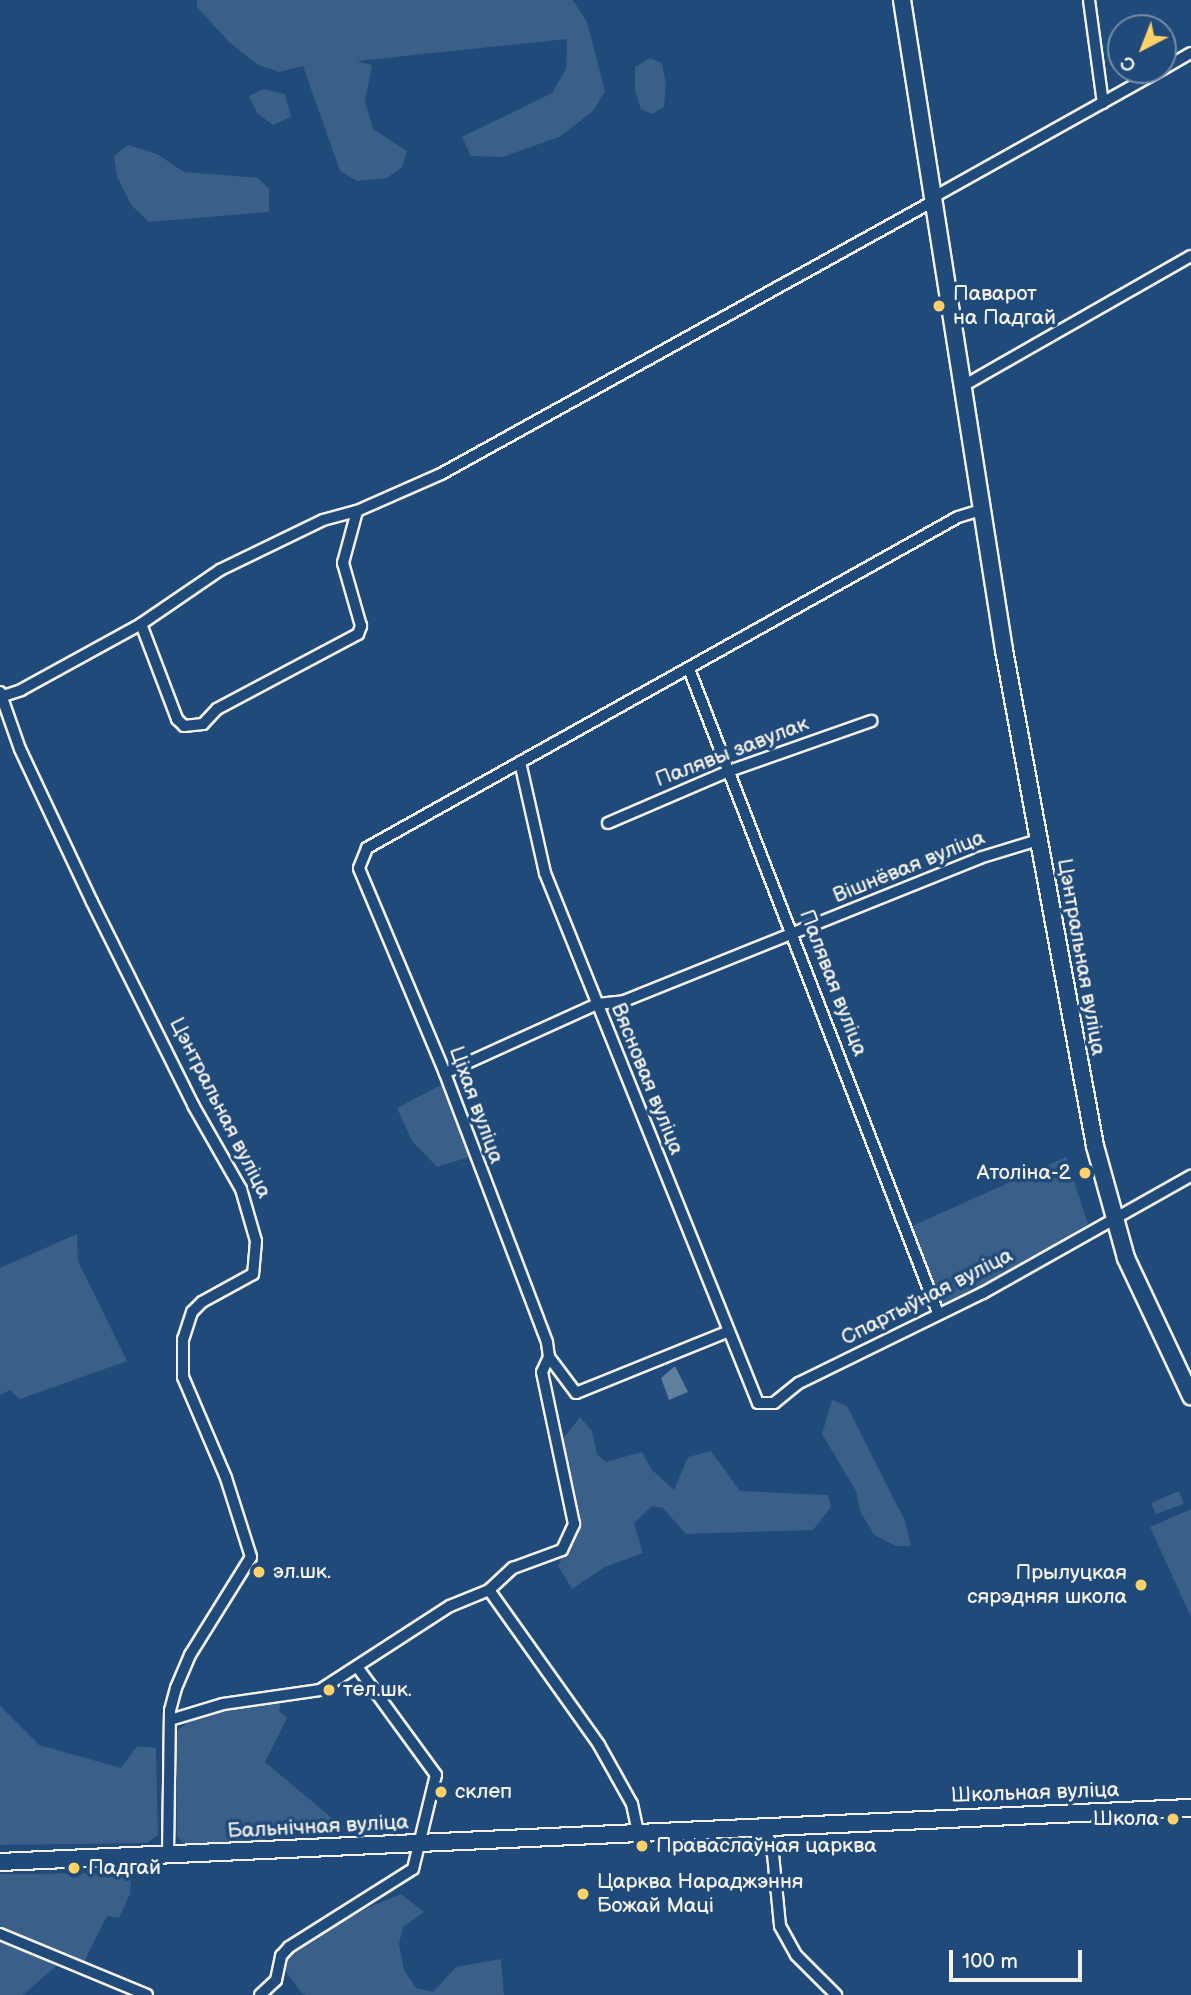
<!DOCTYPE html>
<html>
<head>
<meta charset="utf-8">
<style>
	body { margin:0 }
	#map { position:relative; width:1191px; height:1995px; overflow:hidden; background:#1f4a7a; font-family:"Balsamiq Sans",sans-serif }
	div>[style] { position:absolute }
	.green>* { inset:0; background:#3a5f88 }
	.water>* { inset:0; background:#627e9d }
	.roads { filter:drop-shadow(2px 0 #f4f1e8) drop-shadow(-2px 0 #f4f1e8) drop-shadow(0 2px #f4f1e8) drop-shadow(0 -2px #f4f1e8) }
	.street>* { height:10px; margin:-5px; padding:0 5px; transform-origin:5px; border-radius:5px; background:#1f4a7a }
	.secondary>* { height:16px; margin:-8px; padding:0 8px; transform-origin:8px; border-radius:8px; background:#1f4a7a }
	.dots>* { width:19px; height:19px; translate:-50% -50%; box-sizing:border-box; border:4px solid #1f4a7a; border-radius:50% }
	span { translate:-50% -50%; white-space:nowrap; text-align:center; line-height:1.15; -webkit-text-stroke:7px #1f4a7a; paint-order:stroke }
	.poi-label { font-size:21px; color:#f4f1e8 }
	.left { translate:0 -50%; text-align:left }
	.right { translate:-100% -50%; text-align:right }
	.street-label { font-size:21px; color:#f4f1e8 }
	.north { position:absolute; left:1107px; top:14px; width:70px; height:70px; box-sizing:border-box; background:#1f4a7a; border:2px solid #748da6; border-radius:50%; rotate:222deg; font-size:19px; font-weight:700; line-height:28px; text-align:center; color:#f4f1e8 }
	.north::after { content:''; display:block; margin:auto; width:24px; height:32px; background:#ffd166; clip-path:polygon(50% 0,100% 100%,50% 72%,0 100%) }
	.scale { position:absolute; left:949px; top:1950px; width:133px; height:32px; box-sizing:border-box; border:4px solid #f4f1e8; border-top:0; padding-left:9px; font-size:21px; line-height:24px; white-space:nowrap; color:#f4f1e8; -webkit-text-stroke:5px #1f4a7a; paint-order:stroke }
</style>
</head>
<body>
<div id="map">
	<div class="green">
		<i style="clip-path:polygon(197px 0,573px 0,587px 22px,605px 91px,593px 111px,561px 136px,503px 157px,471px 156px,462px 137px,552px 93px,566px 69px,567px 39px,357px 61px,372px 65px,365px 101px,373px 129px,407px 151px,402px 167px,387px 178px,357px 181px,340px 171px,303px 66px,279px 72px,258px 65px,229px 42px,197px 7px)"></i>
		<i style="clip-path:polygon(650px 58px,662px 63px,666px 85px,664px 107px,652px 114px,641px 109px,635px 90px,635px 67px)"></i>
		<i style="clip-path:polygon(263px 89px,285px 94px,291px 117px,273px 125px,257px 113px,249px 96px)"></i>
		<i style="clip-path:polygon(128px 145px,157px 154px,184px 172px,258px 178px,269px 189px,269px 212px,149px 222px,132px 206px,117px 177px,114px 156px)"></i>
		<i style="clip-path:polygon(441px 1085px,469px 1157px,437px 1167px,412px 1141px,397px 1108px)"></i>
		<i style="clip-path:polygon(1066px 1157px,1088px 1224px,980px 1289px,941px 1306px,912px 1226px)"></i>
		<i style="clip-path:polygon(77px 1234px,78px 1261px,127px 1361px,20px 1399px,10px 1390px,0 1395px,0 1268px)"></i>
		<i style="clip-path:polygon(832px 1400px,847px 1406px,905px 1521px,911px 1546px,896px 1546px,874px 1535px,860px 1511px,856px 1491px,822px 1434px)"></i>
		<i style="clip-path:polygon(580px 1417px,592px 1431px,597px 1454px,606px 1462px,642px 1452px,652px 1470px,674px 1490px,688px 1457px,711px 1451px,740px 1491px,828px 1495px,831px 1507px,813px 1530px,686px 1534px,663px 1508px,652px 1506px,634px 1523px,643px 1553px,605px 1567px,572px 1589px,558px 1566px,576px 1532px,562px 1440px)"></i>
		<i style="clip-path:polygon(1179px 1491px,1184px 1504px,1156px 1514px,1151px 1503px)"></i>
		<i style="clip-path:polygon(1191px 1509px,1191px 1617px,1150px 1527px)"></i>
		<i style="clip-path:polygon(282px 1698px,279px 1711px,287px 1718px,265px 1762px,345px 1829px,267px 1832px,266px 1841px,184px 1844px,177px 1836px,175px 1732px,197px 1716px)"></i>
		<i style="clip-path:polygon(0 1706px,39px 1745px,121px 1768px,137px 1746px,156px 1748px,158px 1835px,147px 1843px,0 1845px)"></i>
		<i style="clip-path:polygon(123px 1873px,131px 1879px,130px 1894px,119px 1918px,107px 1916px,84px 1962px,0 1927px,0 1874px)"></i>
		<i style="clip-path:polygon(401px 1894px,424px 1912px,403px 1927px,399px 1944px,404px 1970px,416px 1988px,433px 1992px,456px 1967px,501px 1959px,504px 1995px,305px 1995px,300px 1991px,282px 1966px,303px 1944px,357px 1912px)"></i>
		<i style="clip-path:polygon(0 1939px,24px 1947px,56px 1966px,23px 1995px,0 1995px)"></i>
	</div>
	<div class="water">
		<i style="clip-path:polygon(675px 1366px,688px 1392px,669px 1400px,661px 1378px)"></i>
	</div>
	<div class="roads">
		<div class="street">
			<i style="left:1089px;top:0;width:104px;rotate:82.3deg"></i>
			<i style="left:1163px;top:69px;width:32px;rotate:-30deg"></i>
			<i style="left:932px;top:198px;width:262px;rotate:-29.2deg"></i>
			<i style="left:963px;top:386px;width:262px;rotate:-29.7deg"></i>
			<i style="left:141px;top:624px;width:102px;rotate:69.2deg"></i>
			<i style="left:177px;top:719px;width:10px;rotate:45deg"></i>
			<i style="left:184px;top:726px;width:19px;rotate:-6deg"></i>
			<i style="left:203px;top:724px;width:21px;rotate:-47deg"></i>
			<i style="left:217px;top:709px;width:160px;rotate:-28deg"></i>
			<i style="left:358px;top:634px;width:9px;rotate:-69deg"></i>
			<i style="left:361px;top:626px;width:66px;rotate:-105.9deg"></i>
			<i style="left:343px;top:563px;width:54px;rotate:-74.9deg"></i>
			<i style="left:689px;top:669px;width:690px;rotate:68.86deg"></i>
			<i style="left:0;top:692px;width:60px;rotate:70.7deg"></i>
			<i style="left:20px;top:749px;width:169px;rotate:64.8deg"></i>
			<i style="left:92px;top:902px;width:227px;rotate:63.5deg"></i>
			<i style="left:193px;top:1105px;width:97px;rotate:60.3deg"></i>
			<i style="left:241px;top:1189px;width:54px;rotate:73.9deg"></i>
			<i style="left:256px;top:1241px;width:33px;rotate:95deg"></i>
			<i style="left:253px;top:1274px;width:58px;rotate:151.2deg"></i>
			<i style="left:202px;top:1302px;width:14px;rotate:135deg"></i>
			<i style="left:192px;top:1312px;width:28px;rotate:108deg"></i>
			<i style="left:183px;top:1339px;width:38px;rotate:90deg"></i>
			<i style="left:183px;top:1377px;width:110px;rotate:66.9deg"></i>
			<i style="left:226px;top:1478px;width:83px;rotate:72.4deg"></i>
			<i style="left:251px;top:1557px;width:115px;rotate:121.9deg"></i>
			<i style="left:190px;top:1655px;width:36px;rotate:113deg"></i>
			<i style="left:176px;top:1688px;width:23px;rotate:105deg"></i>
			<i style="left:170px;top:1710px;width:145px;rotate:90.8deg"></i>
			<i style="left:0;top:697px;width:22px;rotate:-18deg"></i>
			<i style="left:21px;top:690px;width:137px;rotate:-28.8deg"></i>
			<i style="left:141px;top:624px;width:96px;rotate:-34.4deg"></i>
			<i style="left:220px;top:570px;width:114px;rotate:-25.9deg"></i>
			<i style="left:323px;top:520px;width:35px;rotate:-15deg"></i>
			<i style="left:357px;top:511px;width:92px;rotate:-23.8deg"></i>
			<i style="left:441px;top:474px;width:561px;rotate:-28.99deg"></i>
			<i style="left:520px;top:762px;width:114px;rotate:77.3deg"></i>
			<i style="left:545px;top:873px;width:571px;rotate:68.11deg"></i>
			<i style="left:758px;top:1403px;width:16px"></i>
			<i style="left:774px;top:1403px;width:32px;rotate:-39deg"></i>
			<i style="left:799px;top:1383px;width:205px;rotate:-26.1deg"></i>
			<i style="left:983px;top:1293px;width:239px;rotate:-29.4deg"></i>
			<i style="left:608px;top:823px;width:132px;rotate:-23.3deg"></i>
			<i style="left:729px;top:771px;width:151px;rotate:-19.4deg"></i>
			<i style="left:445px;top:1073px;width:167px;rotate:-24.4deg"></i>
			<i style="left:597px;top:1004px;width:27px;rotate:-6deg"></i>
			<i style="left:624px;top:1001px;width:383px;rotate:-21.9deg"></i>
			<i style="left:979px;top:858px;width:62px;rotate:-17deg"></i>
			<i style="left:549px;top:1357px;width:15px;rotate:-98deg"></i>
			<i style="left:547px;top:1342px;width:288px;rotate:-110.8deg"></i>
			<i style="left:445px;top:1073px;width:222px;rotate:-112.8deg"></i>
			<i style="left:359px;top:868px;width:22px;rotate:-68deg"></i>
			<i style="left:367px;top:848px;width:677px;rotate:-29.25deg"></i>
			<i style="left:958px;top:517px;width:24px;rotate:-17deg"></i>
			<i style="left:549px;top:1357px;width:45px;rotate:53.1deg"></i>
			<i style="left:576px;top:1393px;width:163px;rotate:-22deg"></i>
			<i style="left:489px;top:1590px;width:190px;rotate:54.6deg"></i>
			<i style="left:599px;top:1745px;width:68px;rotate:60.8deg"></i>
			<i style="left:632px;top:1804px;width:29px;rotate:78deg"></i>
			<i style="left:170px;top:1720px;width:55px;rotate:-16.8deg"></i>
			<i style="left:223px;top:1704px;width:98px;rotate:-8.2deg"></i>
			<i style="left:320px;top:1690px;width:155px;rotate:-32.9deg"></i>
			<i style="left:450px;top:1606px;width:42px;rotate:-22.3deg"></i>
			<i style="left:489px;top:1590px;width:33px;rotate:-43deg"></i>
			<i style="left:513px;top:1568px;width:52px;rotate:-20.2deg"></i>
			<i style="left:562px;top:1550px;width:29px;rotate:-65deg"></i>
			<i style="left:574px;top:1524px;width:155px;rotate:-101.9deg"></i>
			<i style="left:542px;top:1372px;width:17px;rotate:-65deg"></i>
			<i style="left:765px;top:1825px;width:30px;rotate:75deg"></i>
			<i style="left:773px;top:1854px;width:72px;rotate:84.4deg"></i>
			<i style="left:780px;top:1926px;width:33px;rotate:61deg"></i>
			<i style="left:796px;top:1955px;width:57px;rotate:45deg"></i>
			<i style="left:0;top:1934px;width:159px;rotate:22.5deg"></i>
			<i style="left:260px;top:1995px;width:22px;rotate:-43deg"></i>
			<i style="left:276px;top:1980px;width:25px;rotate:-78deg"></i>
			<i style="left:281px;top:1956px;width:12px;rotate:-48deg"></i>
			<i style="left:289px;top:1947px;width:146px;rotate:-32.2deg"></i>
			<i style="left:413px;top:1869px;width:97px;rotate:-76.3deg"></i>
			<i style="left:436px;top:1775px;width:132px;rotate:-126.1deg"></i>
		</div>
		<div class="secondary">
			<i style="left:902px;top:0;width:658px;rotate:81.08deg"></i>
			<i style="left:1004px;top:650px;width:504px;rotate:79.6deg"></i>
			<i style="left:1095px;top:1146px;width:116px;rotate:74.5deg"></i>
			<i style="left:1126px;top:1258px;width:153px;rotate:64.8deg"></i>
			<i style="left:0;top:1862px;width:1192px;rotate:-2.6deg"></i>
		</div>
	</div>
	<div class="dots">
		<i style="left:939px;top:306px;background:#ffd166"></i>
		<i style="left:1085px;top:1173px;background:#ffd166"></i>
		<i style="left:259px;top:1572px;background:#ffd166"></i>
		<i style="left:1141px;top:1585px;background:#ffd166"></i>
		<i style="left:329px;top:1690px;background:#ffd166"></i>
		<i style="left:441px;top:1792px;background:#ffd166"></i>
		<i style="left:1173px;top:1819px;background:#ffd166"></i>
		<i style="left:642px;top:1846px;background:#ffd166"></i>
		<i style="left:74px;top:1868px;background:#ffd166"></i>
		<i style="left:583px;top:1894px;background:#ffd166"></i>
	</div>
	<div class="poi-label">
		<span class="left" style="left:953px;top:306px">Паварот<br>на Падгай</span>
		<span class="right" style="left:1071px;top:1173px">Атоліна-2</span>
		<span class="left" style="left:273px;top:1572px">эл.шк.</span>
		<span class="right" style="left:1127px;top:1585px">Прылуцкая<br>сярэдняя школа</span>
		<span class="left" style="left:343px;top:1690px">тел.шк.</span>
		<span class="left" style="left:455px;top:1792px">склеп</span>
		<span class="right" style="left:1159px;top:1819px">Школа</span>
		<span class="left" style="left:656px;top:1846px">Праваслаўная царква</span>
		<span class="left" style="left:88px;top:1868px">Падгай</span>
		<span class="left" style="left:597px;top:1894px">Царква Нараджэння<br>Божай Маці</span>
	</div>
	<div class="street-label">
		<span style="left:732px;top:752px;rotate:-21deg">Палявы завулак</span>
		<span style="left:909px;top:867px;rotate:-22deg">Вішнёвая вуліца</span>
		<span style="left:1081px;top:957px;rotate:80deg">Цэнтральная вуліца</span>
		<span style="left:833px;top:983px;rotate:69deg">Палявая вуліца</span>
		<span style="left:647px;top:1079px;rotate:68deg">Вясновая вуліца</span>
		<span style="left:476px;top:1105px;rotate:70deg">Ціхая вуліца</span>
		<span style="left:220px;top:1108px;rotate:63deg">Цэнтральная вуліца</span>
		<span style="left:927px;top:1297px;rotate:-27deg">Спартыўная вуліца</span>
		<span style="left:1035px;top:1793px;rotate:-2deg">Школьная вуліца</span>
		<span style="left:318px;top:1827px;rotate:-3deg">Бальнічная вуліца</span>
	</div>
	<div class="north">С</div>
	<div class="scale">100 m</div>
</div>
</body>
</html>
